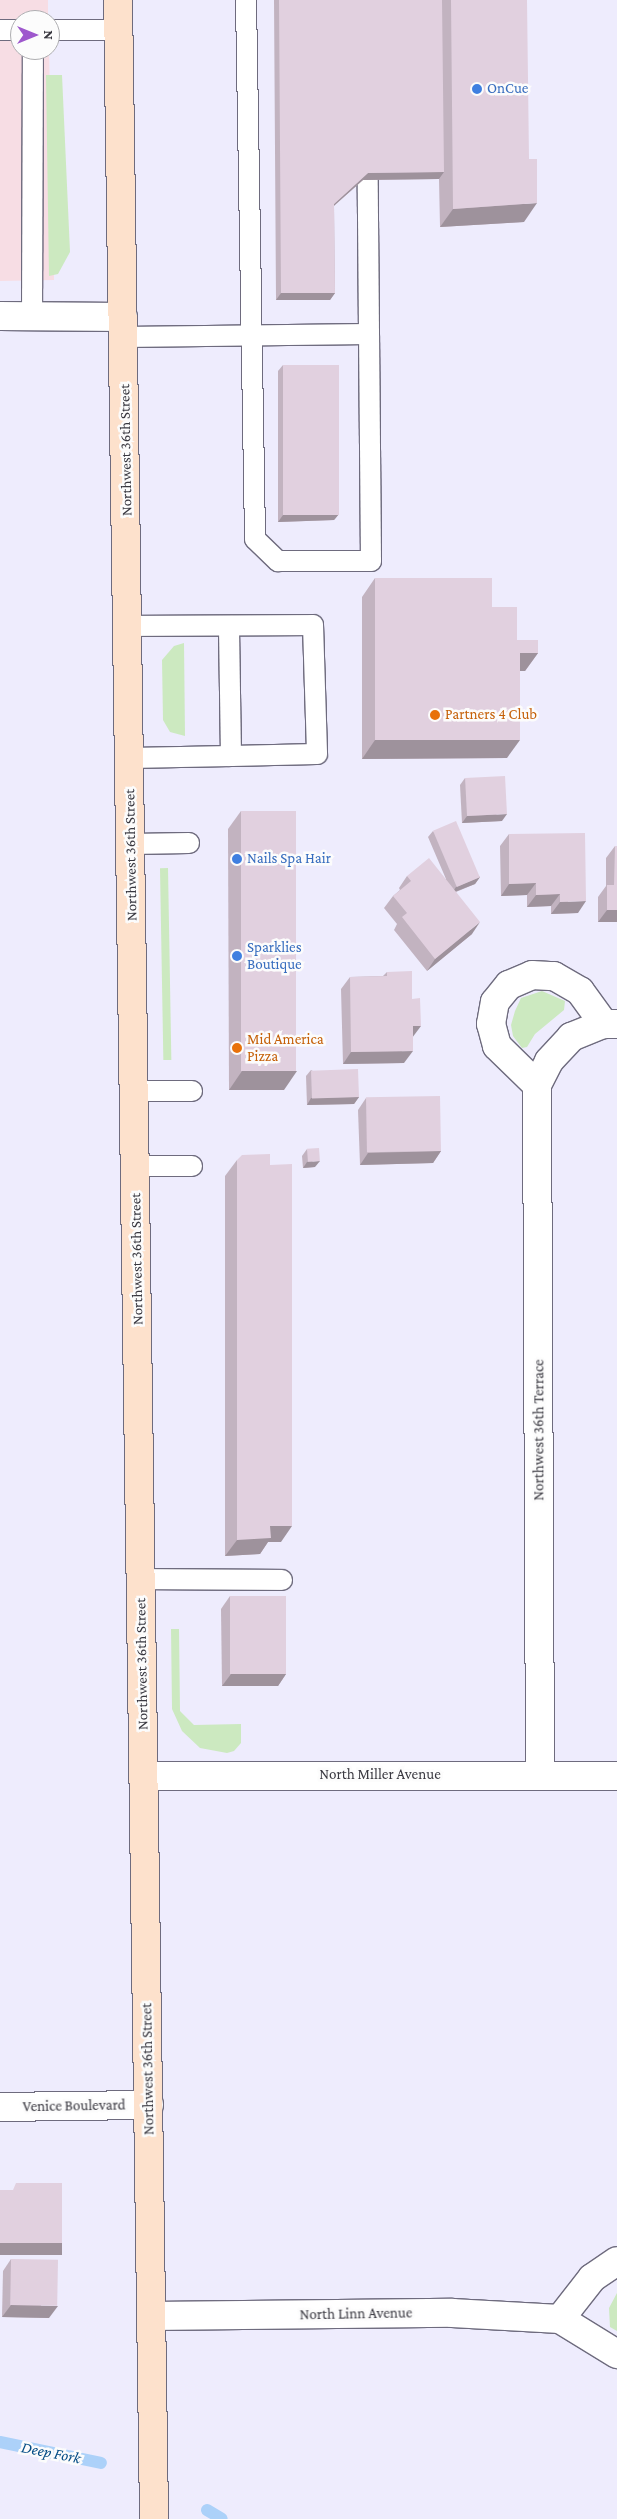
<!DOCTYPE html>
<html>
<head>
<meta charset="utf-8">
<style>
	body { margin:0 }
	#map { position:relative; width:617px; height:2519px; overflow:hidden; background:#eeecfd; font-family:"Crimson Pro",serif }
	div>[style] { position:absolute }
	.commercial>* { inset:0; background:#f7dde4 }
	.green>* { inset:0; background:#cce9c0; transform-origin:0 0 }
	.stream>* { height:12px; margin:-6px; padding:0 6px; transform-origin:6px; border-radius:6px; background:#acd1f9 }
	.roads { filter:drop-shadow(1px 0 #6e6b7e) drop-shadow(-1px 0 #6e6b7e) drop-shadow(0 1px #6e6b7e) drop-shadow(0 -1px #6e6b7e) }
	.lane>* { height:20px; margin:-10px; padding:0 10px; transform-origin:10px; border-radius:10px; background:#fff }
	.street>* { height:28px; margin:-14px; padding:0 14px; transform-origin:14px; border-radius:14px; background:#fff }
	.secondary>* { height:28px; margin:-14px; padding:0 14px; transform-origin:14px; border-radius:14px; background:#fde1cc }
	.wall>* { inset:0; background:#c2b3c0 }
	.shaded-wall>* { inset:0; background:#9e929c; transform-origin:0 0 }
	.building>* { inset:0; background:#e1d0df; transform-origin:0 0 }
	.dots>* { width:14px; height:14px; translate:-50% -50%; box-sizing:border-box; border:2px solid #fcfcfc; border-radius:50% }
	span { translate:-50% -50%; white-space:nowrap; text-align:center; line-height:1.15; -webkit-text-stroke:5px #fcfcfc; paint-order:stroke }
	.shop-label { font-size:15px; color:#366cbe }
	.left { translate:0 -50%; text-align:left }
	.street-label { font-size:15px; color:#393840 }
	.food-label { font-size:15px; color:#c56008 }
	.water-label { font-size:16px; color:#034c85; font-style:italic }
	.north { position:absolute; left:10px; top:10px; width:50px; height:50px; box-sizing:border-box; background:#fcfcfc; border:1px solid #aeaeb1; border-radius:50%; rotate:90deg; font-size:14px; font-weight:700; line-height:20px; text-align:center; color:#393840 }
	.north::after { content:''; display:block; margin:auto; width:18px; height:22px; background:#9e58cd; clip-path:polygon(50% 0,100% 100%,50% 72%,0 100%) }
</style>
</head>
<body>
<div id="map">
	<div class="commercial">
		<i style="clip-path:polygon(0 0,48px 0,48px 20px,20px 20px,20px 50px,49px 50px,54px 280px,0 281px)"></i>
	</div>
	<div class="green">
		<i style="clip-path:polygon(46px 75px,62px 75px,70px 252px,58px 274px,49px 276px)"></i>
		<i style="clip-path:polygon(184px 643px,185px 736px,170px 732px,163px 720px,162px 660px,174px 646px)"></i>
		<i style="left:168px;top:868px;width:192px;height:8px;rotate:89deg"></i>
		<i style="clip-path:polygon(542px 991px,565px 1001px,564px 1010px,535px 1034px,527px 1047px,522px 1048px,513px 1036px,511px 1025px,515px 1011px,521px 998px)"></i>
		<i style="clip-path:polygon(171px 1629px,179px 1629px,180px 1711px,194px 1725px,241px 1724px,241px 1743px,234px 1751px,227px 1753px,200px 1748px,182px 1731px,172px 1709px)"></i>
		<i style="clip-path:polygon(617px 2293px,617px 2331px,610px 2327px,609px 2308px)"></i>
	</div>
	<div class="stream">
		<i style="left:0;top:2442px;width:103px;rotate:11.7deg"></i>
		<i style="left:207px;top:2510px;width:17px;rotate:31deg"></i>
	</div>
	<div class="roads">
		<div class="lane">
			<i style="left:246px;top:0;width:539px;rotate:89.04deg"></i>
			<i style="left:255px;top:539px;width:32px;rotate:44deg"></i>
			<i style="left:278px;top:561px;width:93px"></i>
			<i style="left:371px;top:561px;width:381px;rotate:-90.5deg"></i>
			<i style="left:0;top:30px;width:20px"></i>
			<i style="left:50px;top:30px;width:69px"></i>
			<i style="left:32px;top:316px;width:266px;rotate:-89.8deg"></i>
			<i style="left:124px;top:337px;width:245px;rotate:-0.7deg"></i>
			<i style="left:128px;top:626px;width:185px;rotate:-0.3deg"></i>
			<i style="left:313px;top:625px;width:129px;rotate:88.2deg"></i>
			<i style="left:317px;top:754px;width:86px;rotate:178.7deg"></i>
			<i style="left:231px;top:756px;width:130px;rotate:-90.9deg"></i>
			<i style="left:130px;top:758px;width:101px;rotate:-1.1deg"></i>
			<i style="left:131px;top:844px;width:58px;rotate:-1deg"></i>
			<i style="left:135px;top:1091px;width:57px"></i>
			<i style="left:136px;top:1166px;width:56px"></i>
			<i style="left:141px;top:1579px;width:141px;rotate:0.4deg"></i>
		</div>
		<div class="street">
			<i style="left:0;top:316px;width:123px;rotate:0.5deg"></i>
			<i style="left:537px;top:1085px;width:56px;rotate:-135.7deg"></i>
			<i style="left:497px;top:1046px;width:23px;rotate:-105deg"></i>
			<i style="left:491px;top:1024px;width:22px;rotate:-80deg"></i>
			<i style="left:495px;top:1002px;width:22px;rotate:-51deg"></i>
			<i style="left:509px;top:985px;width:25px;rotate:-23deg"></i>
			<i style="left:532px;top:975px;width:22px;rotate:3deg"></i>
			<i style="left:554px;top:976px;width:30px;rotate:30deg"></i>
			<i style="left:580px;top:991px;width:41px;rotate:54deg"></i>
			<i style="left:540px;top:1774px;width:689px;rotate:-90.25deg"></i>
			<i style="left:537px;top:1085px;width:27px;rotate:-63deg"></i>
			<i style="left:549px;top:1061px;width:33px;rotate:-47deg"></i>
			<i style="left:571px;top:1037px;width:35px;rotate:-22deg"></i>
			<i style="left:604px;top:1024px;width:13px"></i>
			<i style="left:144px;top:1776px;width:473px"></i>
			<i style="left:0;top:2107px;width:149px;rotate:-0.8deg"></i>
			<i style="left:151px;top:2316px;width:301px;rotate:-0.6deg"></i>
			<i style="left:452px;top:2313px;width:108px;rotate:3.2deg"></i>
			<i style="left:560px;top:2319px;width:67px;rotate:31.6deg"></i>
			<i style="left:560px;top:2319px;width:52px;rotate:-52deg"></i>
			<i style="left:592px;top:2278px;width:30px;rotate:-34deg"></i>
		</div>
		<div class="secondary">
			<i style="left:118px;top:0;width:2519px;rotate:89.18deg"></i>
		</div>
	</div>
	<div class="wall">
		<i style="clip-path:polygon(274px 0,527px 0,524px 222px,440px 227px,439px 179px,363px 180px,334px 206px,335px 293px,330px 300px,276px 300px)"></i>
		<i style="clip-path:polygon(283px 365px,339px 514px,334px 520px,278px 522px,278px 371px)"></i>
		<i style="clip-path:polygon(375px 578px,492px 607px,517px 640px,538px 653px,525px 671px,520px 671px,507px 758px,362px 759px,362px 597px)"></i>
		<i style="clip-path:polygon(465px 778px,502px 821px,462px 823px,460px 785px)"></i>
		<i style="clip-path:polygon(241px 811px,284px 1090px,229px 1090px,228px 829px)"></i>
		<i style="clip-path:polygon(433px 831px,480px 877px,475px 884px,456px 892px,472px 934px,427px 971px,394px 930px,397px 924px,384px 908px,393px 896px,400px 890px,399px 888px,407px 876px,446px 879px,428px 837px)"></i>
		<i style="clip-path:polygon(509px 834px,578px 913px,551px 914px,551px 906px,527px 907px,527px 895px,501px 896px,500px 846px)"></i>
		<i style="clip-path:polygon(615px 846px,617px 922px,598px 922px,598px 897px,606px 886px,606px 858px)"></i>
		<i style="clip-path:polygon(387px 972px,404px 1063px,343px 1064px,341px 989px,350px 977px,383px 976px)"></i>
		<i style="clip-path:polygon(311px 1070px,359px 1097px,354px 1104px,307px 1105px,306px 1076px)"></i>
		<i style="clip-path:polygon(366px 1098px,441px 1151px,433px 1163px,360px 1165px,358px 1110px)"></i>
		<i style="clip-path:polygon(307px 1149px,315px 1167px,303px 1168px,302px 1156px)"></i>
		<i style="clip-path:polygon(237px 1160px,281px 1542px,268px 1542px,260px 1554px,225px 1556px,225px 1176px)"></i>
		<i style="clip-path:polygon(230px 1596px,286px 1674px,278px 1686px,222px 1686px,221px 1609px)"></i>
		<i style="clip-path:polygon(11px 2259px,49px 2318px,2px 2317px,3px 2271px)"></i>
	</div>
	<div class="shaded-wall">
		<i style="clip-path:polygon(444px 172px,439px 179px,363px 180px,329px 210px,334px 204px,368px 173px)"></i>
		<i style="clip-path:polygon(537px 203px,524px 222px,440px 227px,453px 209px)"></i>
		<i style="clip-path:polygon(281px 293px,335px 293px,330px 300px,276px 300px)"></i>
		<i style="clip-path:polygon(339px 514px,334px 520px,278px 522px,283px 515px)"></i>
		<i style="clip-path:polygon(520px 653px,538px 653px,525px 671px,507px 671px)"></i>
		<i style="clip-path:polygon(375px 740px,520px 740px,507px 758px,362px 759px)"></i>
		<i style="clip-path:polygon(507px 814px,502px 821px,462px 823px,467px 816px)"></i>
		<i style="clip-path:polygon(480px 877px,475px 884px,452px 893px,456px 887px)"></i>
		<i style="clip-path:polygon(536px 883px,527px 895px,501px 896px,509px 884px)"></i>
		<i style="clip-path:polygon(560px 894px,551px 906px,527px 907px,536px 895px)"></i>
		<i style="clip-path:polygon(586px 901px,578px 913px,551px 914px,560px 902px)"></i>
		<i style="clip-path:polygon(607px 910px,617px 910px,617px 922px,598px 922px)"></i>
		<i style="clip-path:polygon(480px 922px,472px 934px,427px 971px,435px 959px)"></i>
		<i style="clip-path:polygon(413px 1026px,421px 1026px,412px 1038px)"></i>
		<i style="clip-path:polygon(413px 1051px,404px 1063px,343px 1064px,351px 1052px)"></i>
		<i style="clip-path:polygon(242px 1071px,297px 1071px,284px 1090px,229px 1090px)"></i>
		<i style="clip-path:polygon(359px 1097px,354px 1104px,307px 1105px,311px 1098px)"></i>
		<i style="clip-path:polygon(441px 1151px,433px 1163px,360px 1165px,368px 1153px)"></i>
		<i style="clip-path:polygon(320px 1161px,315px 1167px,303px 1168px,307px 1162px)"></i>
		<i style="clip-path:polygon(270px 1526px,292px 1526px,281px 1542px,268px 1542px,260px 1554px,225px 1556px,237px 1540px)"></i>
		<i style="clip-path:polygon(231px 1674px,286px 1674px,278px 1686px,222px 1686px)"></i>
		<i style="left:0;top:2243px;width:62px;height:12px"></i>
		<i style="clip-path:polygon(11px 2305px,58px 2306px,49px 2318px,2px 2317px)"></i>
	</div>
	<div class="building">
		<i style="clip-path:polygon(279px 0,442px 0,444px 172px,368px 173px,334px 204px,335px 293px,281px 293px)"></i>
		<i style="clip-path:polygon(451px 0,527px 0,529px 159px,537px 159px,537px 203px,453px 209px)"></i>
		<i style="left:283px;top:365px;width:56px;height:150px"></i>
		<i style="clip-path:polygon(375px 578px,492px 578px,492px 607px,517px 607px,517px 640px,538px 640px,538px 653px,520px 653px,520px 740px,375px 740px)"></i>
		<i style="left:505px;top:776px;width:38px;height:40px;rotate:87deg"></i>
		<i style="left:241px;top:811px;width:55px;height:260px"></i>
		<i style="left:456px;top:821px;width:61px;height:25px;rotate:67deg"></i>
		<i style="clip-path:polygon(585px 833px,586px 901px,560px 902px,560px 894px,536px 895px,536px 883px,509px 884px,509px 834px)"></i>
		<i style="clip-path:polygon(615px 846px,617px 846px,617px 910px,607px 910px,607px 885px,614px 885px)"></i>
		<i style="clip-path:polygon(429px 858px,480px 922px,435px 959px,402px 917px,407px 913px,393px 896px,411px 881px,407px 876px)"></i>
		<i style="clip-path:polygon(412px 971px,412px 999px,420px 998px,421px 1026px,413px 1026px,413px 1051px,351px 1052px,350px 977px,387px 976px,387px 972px)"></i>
		<i style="left:358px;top:1069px;width:28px;height:47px;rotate:88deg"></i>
		<i style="left:440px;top:1096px;width:55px;height:74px;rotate:89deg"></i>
		<i style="left:319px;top:1148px;width:13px;height:12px;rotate:86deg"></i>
		<i style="clip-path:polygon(270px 1154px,270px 1165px,292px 1164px,292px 1526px,270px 1526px,271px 1538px,237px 1540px,237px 1160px,242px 1155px)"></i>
		<i style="left:230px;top:1596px;width:56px;height:78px"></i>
		<i style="clip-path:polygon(16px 2183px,62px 2183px,62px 2243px,0 2243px,0 2190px,13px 2190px)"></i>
		<i style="left:11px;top:2259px;width:47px;height:46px;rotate:1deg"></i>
	</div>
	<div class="dots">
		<i style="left:477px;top:89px;background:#3f7fe0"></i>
		<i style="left:435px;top:715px;background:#e8710a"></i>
		<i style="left:237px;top:859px;background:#3f7fe0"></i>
		<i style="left:237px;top:956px;background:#3f7fe0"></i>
		<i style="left:237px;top:1048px;background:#e8710a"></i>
	</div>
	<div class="shop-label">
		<span class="left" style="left:487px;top:89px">OnCue</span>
		<span class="left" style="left:247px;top:859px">Nails Spa Hair</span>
		<span class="left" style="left:247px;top:956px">Sparklies<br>Boutique</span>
	</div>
	<div class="street-label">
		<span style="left:126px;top:450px;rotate:-91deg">Northwest 36th Street</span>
		<span style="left:131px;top:855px;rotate:-91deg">Northwest 36th Street</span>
		<span style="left:137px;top:1259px;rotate:-91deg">Northwest 36th Street</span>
		<span style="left:539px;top:1430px;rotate:-90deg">Northwest 36th Terrace</span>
		<span style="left:142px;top:1664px;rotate:-91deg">Northwest 36th Street</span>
		<span style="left:380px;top:1775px">North Miller Avenue</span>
		<span style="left:148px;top:2069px;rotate:-91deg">Northwest 36th Street</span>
		<span style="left:74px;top:2106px;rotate:-1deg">Venice Boulevard</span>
		<span style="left:356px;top:2314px;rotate:-1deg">North Linn Avenue</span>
	</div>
	<div class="food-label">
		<span class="left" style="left:445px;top:715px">Partners 4 Club</span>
		<span class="left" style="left:247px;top:1048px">Mid America<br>Pizza</span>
	</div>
	<div class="water-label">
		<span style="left:51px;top:2453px;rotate:11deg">Deep Fork</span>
	</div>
	<div class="north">N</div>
</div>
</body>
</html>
